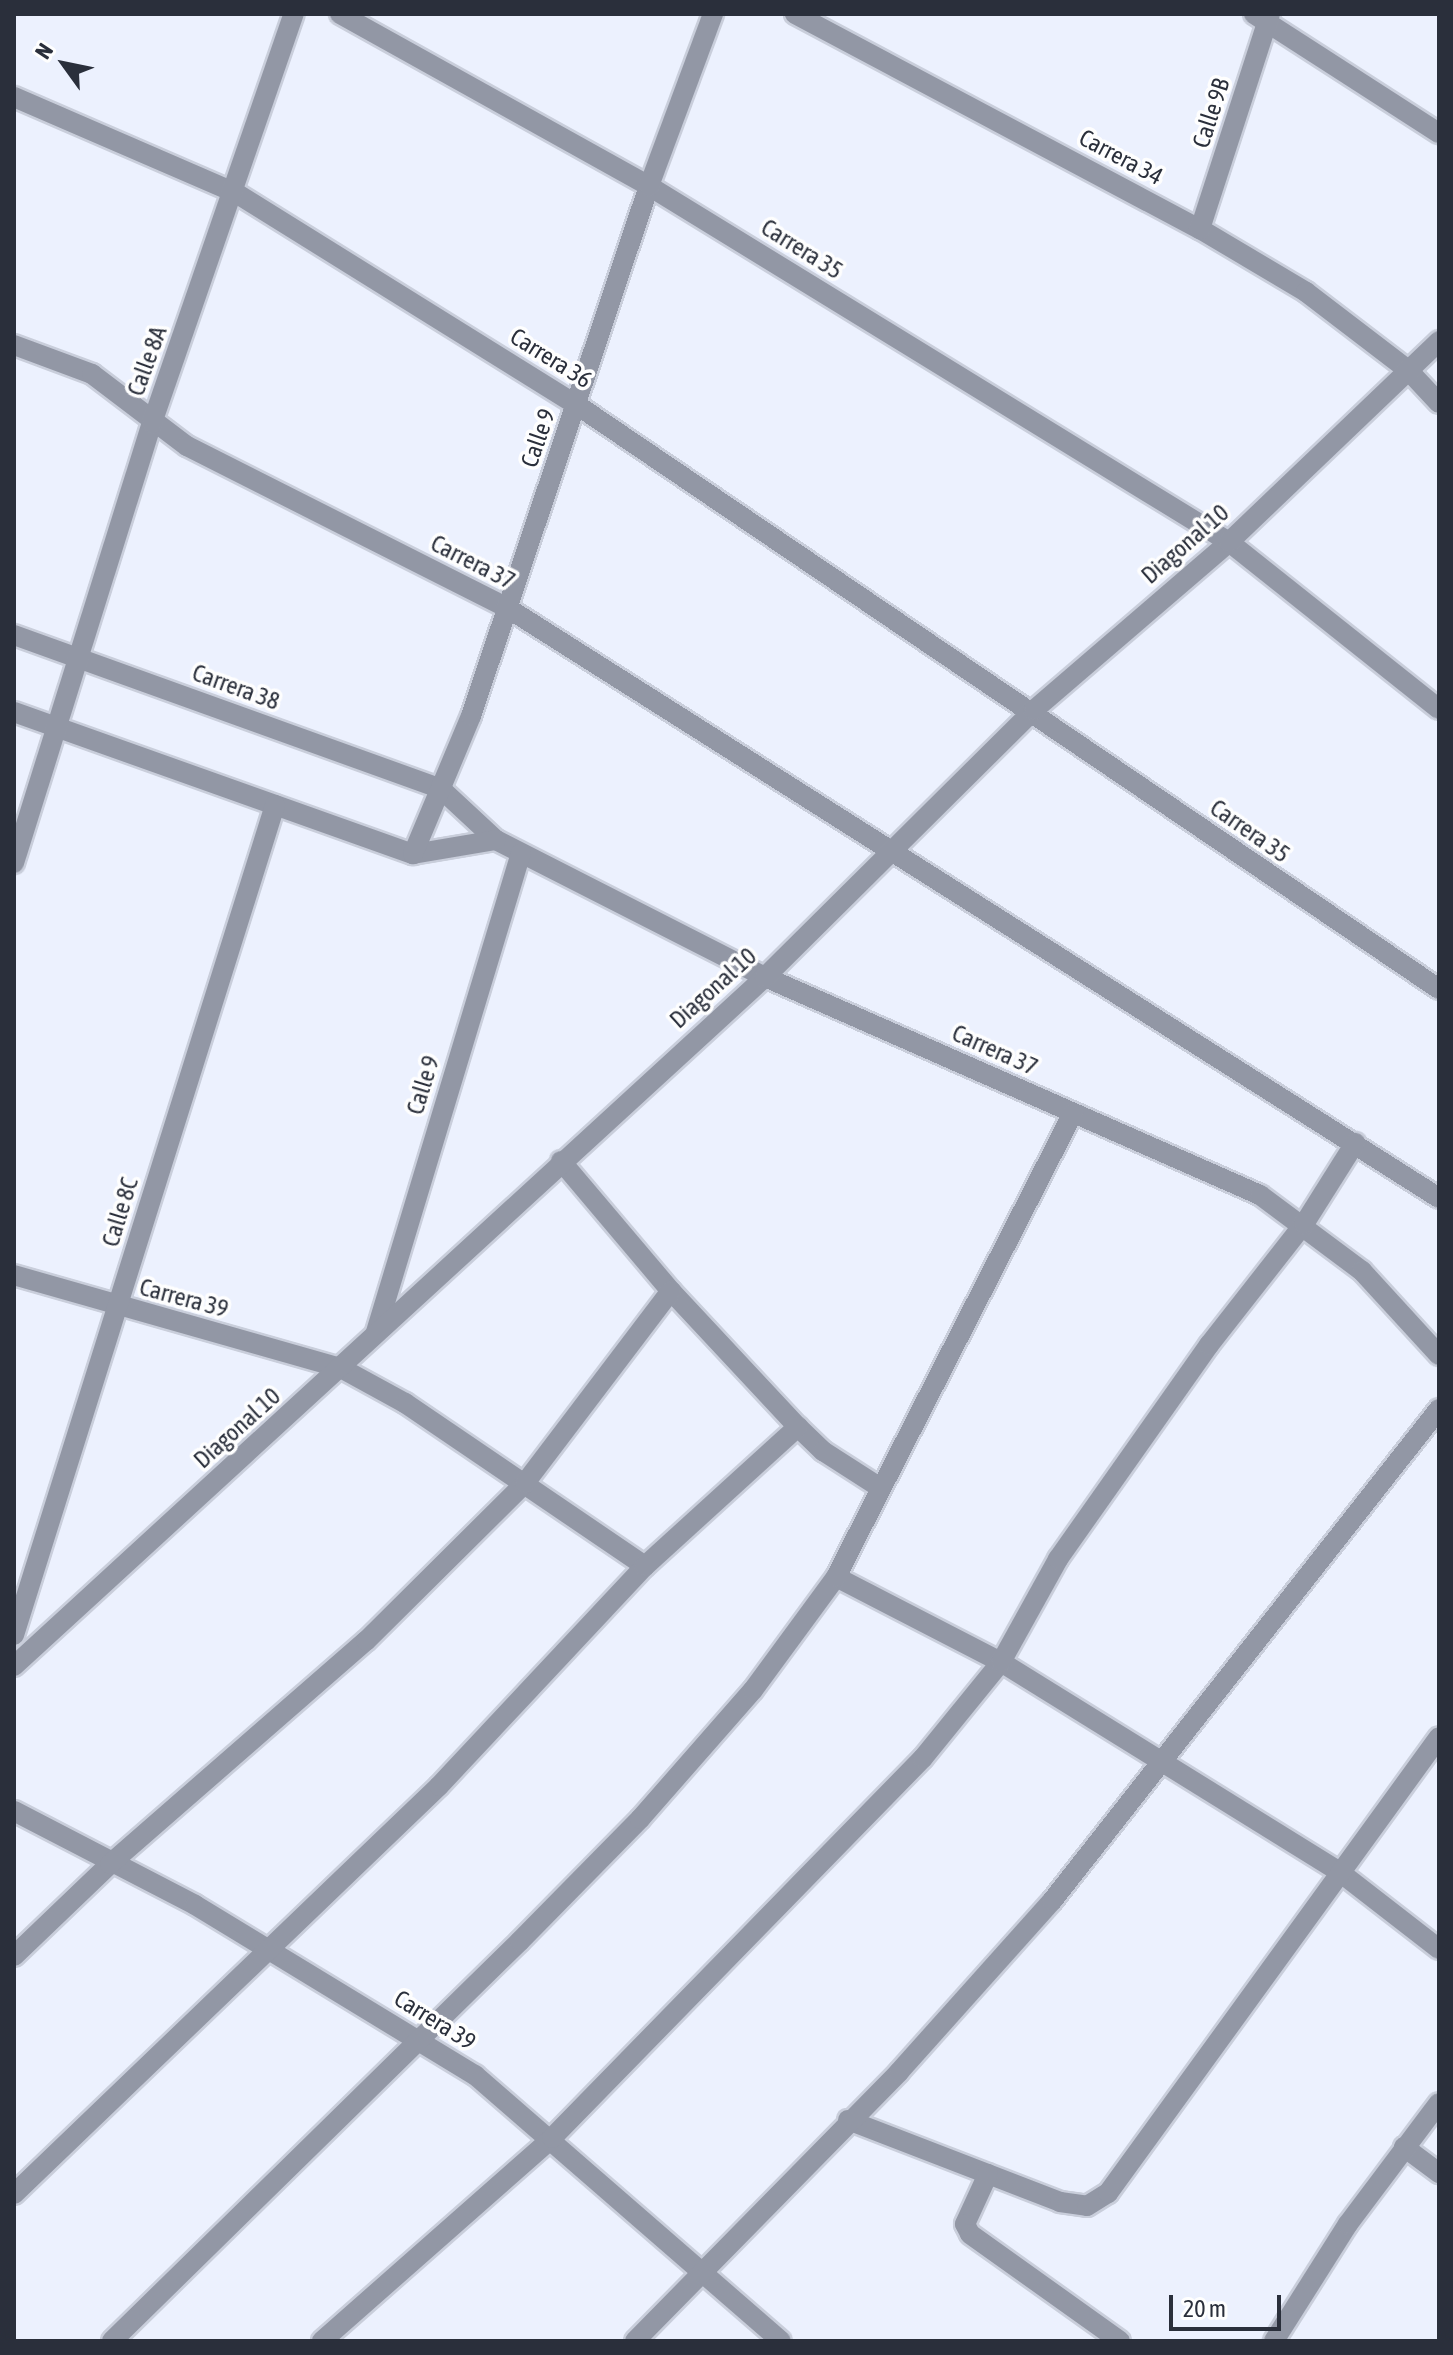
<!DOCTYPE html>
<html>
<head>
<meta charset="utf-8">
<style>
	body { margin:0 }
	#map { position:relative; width:1453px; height:2355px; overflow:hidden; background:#ecf1fe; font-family:"Asap Condensed",sans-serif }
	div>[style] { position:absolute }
	.roads { filter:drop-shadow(2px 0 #c9cedb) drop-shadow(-2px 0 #c9cedb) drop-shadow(0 2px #c9cedb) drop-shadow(0 -2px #c9cedb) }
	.minor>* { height:20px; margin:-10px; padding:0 10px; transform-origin:10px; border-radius:10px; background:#9297a5 }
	span { translate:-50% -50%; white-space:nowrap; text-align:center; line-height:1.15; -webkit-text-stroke:7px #fefefe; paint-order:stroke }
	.street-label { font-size:24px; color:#2a2f3b }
	.frame { position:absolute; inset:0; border:16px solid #2a2f3b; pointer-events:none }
	.north { position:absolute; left:24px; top:24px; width:80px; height:80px; -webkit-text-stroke:6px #fefefe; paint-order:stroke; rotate:303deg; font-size:22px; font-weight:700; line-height:32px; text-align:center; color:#2a2f3b }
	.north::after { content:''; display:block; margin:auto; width:28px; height:36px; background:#2a2f3b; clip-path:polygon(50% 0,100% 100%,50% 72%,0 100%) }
	.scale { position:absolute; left:1169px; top:2295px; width:112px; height:36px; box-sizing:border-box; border:4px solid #2a2f3b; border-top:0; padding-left:10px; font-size:24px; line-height:28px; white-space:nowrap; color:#2a2f3b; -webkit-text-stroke:6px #fefefe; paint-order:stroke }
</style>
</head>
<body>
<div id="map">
	<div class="roads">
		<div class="minor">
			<i style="left:340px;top:14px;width:354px;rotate:29.1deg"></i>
			<i style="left:649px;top:186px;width:681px;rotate:31.54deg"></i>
			<i style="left:1229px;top:542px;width:268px;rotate:38.5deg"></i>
			<i style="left:795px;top:14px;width:459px;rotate:28deg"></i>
			<i style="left:1200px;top:229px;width:123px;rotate:30.7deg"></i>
			<i style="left:1306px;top:292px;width:128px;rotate:37.4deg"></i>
			<i style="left:1408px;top:370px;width:45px;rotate:46.8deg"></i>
			<i style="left:1254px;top:14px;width:220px;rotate:32.8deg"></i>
			<i style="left:14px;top:97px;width:242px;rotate:23.4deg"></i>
			<i style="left:236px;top:193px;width:402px;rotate:31.9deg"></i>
			<i style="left:577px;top:405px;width:1041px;rotate:34.12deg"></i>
			<i style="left:1200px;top:229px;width:226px;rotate:-72deg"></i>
			<i style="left:14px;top:345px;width:83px;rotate:20.4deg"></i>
			<i style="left:92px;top:374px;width:119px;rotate:37.2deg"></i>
			<i style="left:187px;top:446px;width:357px;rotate:26.8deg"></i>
			<i style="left:506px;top:607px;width:1104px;rotate:32.35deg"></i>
			<i style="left:14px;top:635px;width:453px;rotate:19.8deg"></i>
			<i style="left:440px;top:788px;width:76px;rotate:42.9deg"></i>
			<i style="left:496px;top:840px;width:302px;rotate:27deg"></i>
			<i style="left:765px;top:977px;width:541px;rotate:23.77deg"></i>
			<i style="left:1260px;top:1195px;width:127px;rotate:36.7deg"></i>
			<i style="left:1362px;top:1271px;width:114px;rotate:47.5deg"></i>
			<i style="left:14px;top:712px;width:424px;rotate:19.6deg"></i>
			<i style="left:413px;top:854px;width:84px;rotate:-9.6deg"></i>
			<i style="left:413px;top:854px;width:150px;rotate:-67.2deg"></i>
			<i style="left:471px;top:716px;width:559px;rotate:-71.44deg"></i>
			<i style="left:649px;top:186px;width:184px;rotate:-69.6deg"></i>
			<i style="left:14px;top:863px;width:461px;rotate:-72.6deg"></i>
			<i style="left:152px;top:423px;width:433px;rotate:-70.9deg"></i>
			<i style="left:561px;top:1161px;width:170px;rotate:49.8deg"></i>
			<i style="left:671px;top:1291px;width:186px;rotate:47deg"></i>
			<i style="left:798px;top:1427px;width:35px;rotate:44deg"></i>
			<i style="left:823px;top:1451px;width:67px;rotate:32.7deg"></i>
			<i style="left:14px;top:1275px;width:340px;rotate:15.9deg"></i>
			<i style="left:341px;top:1368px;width:73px;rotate:28.7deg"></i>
			<i style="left:405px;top:1403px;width:290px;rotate:34.2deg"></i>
			<i style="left:376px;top:1332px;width:500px;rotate:-73.16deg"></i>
			<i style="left:836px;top:1577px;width:186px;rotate:27.3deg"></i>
			<i style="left:1001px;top:1662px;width:400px;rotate:31.8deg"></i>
			<i style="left:1341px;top:1873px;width:124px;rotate:37.8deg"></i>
			<i style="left:14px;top:1635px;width:870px;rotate:-72.54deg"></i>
			<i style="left:14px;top:1666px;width:1019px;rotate:-42.53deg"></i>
			<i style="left:765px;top:977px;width:379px;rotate:-44.8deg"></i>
			<i style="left:1034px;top:710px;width:257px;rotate:-40.7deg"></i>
			<i style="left:1229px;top:542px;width:291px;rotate:-43.7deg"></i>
			<i style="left:14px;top:1811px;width:204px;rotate:27.4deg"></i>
			<i style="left:195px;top:1905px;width:328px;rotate:31.3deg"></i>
			<i style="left:475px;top:2075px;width:405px;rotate:41deg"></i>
			<i style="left:14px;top:1956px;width:133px;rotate:-43.8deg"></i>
			<i style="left:110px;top:1864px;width:340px;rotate:-41.1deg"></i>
			<i style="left:366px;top:1641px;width:224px;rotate:-44.8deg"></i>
			<i style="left:525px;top:1483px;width:241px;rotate:-52.8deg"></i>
			<i style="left:848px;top:2120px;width:227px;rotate:21.1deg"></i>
			<i style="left:1060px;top:2202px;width:27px;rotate:8deg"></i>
			<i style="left:1087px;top:2206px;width:25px;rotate:-32deg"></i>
			<i style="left:1108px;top:2193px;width:563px;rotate:-54.02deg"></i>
			<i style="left:1404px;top:2147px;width:44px;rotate:36.6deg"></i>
			<i style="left:988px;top:2174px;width:55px;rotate:114.7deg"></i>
			<i style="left:965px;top:2224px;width:11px;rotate:63deg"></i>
			<i style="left:970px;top:2234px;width:184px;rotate:35.5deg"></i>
			<i style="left:14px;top:2194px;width:589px;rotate:-43.83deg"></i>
			<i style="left:439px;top:1786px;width:301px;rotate:-46.9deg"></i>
			<i style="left:645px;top:1566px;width:207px;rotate:-42.3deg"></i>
			<i style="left:112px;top:2341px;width:571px;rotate:-44.43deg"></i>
			<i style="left:520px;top:1941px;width:171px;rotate:-45.5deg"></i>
			<i style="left:640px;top:1819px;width:171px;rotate:-48.8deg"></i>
			<i style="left:753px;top:1690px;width:140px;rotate:-53.7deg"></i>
			<i style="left:836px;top:1577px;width:521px;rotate:-62.94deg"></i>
			<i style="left:322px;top:2341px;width:307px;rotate:-41.4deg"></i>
			<i style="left:552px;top:2138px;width:531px;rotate:-45.69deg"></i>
			<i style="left:923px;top:1758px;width:124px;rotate:-50.9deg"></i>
			<i style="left:1001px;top:1662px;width:118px;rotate:-61deg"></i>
			<i style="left:1058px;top:1559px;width:262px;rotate:-54.8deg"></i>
			<i style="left:1209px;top:1345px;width:154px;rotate:-51.9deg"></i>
			<i style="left:1304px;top:1224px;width:96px;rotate:-57.8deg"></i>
			<i style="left:635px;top:2341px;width:377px;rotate:-45.5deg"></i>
			<i style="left:899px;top:2072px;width:229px;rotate:-48.2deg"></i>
			<i style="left:1052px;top:1901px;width:626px;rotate:-51.81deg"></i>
			<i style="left:1274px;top:2341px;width:138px;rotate:-57.7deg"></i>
			<i style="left:1348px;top:2224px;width:151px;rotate:-53.1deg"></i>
		</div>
	</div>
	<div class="street-label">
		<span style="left:1211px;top:113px;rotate:-72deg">Calle 9B</span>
		<span style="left:1121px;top:157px;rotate:28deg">Carrera 34</span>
		<span style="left:802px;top:249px;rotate:32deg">Carrera 35</span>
		<span style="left:551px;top:358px;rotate:32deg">Carrera 36</span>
		<span style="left:147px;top:361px;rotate:-70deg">Calle 8A</span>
		<span style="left:538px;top:438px;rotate:-71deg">Calle 9</span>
		<span style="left:1185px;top:544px;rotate:-41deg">Diagonal 10</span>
		<span style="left:473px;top:562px;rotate:27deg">Carrera 37</span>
		<span style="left:236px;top:687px;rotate:20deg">Carrera 38</span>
		<span style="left:1250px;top:831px;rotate:35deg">Carrera 35</span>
		<span style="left:713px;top:988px;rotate:-42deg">Diagonal 10</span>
		<span style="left:995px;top:1050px;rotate:24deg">Carrera 37</span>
		<span style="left:423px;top:1085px;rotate:-73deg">Calle 9</span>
		<span style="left:120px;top:1212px;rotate:-73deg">Calle 8C</span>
		<span style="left:184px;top:1298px;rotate:15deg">Carrera 39</span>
		<span style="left:237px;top:1428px;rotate:-42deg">Diagonal 10</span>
		<span style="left:435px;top:2020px;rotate:32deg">Carrera 39</span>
	</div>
	<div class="frame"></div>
	<div class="north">N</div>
	<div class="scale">20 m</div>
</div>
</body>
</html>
